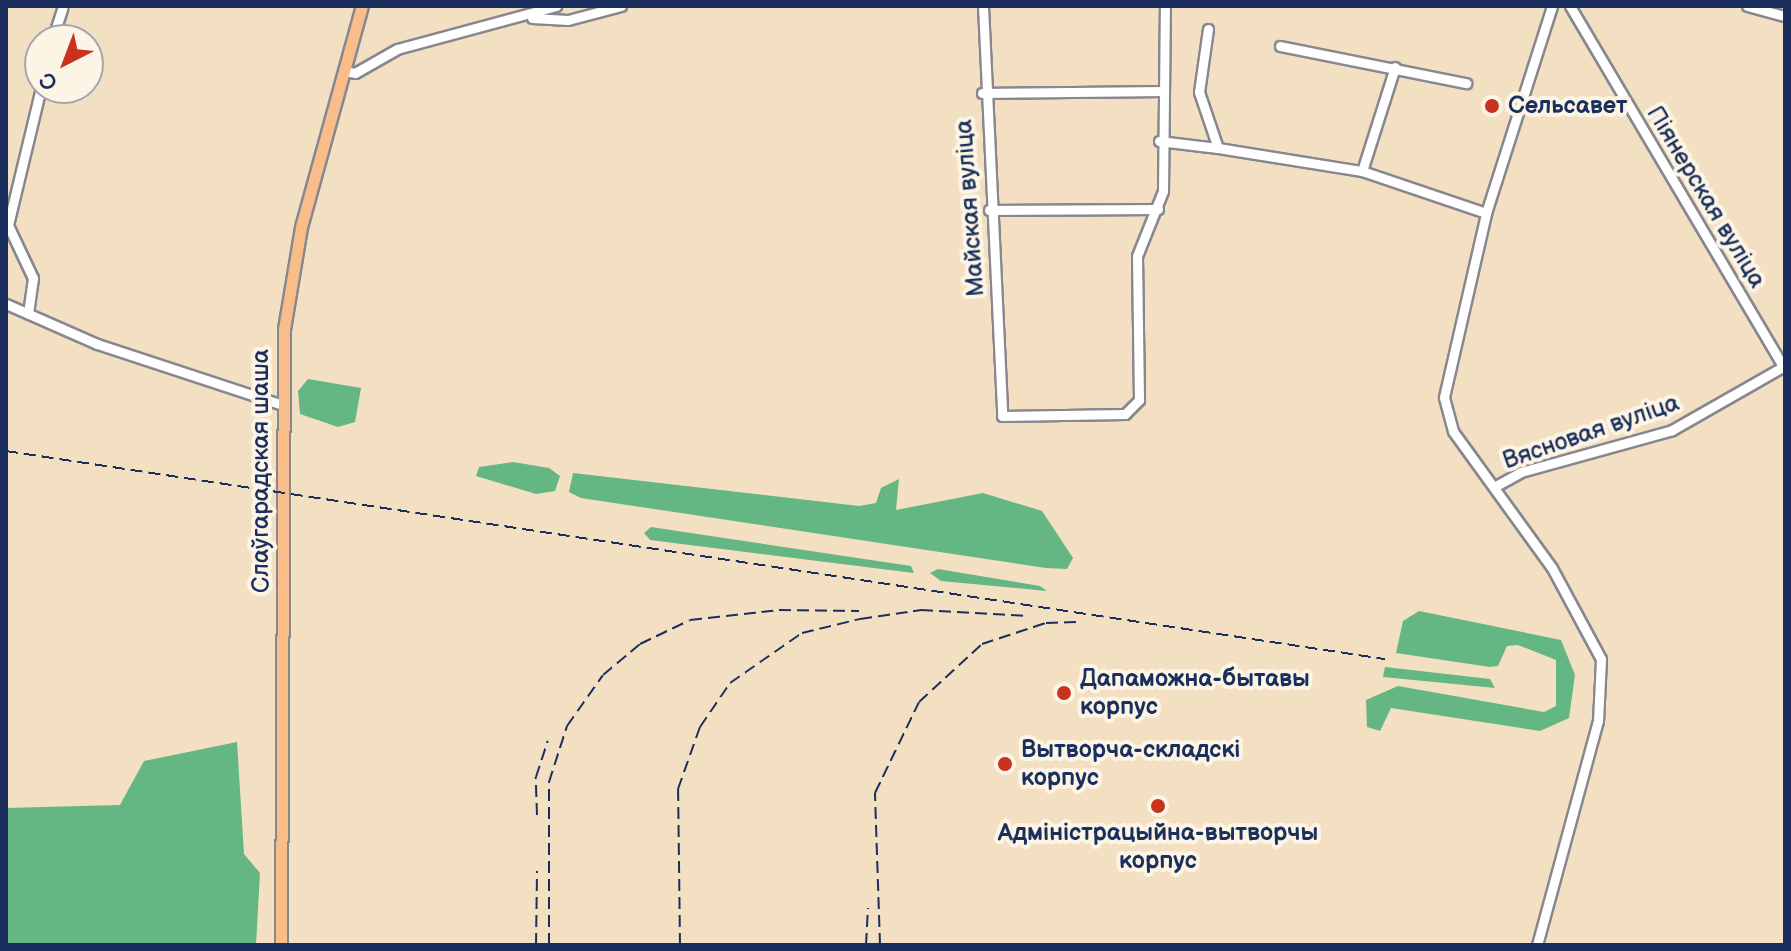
<!DOCTYPE html>
<html>
<head>
<meta charset="utf-8">
<style>
	body { margin:0 }
	#map { position:relative; width:1791px; height:951px; overflow:hidden; background:#f3dfc2; font-family:"Balsamiq Sans",sans-serif }
	div>[style] { position:absolute }
	.forest>* { inset:0; background:#64b682 }
	.roads { filter:drop-shadow(2px 0 #878790) drop-shadow(-2px 0 #878790) drop-shadow(0 2px #878790) drop-shadow(0 -2px #878790) }
	.minor>* { height:9px; margin:-4.5px; padding:0 4.5px; transform-origin:4.5px; border-radius:4.5px; background:#fff }
	.major>* { height:11px; margin:-5.5px; padding:0 5.5px; transform-origin:5.5px; border-radius:5.5px; background:#f8bd88 }
	.rail>* { height:2px; margin-top:-1px; transform-origin:0; background:repeating-linear-gradient(90deg,#1b2f5e 0 12px,transparent 0 18px) }
	.dots>* { width:22px; height:22px; translate:-50% -50%; box-sizing:border-box; border:4px solid #fcf5e5; border-radius:50% }
	span { translate:-50% -50%; white-space:nowrap; text-align:center; line-height:1.15; -webkit-text-stroke:8px #fcf5e5; paint-order:stroke }
	.poi-label { font-size:24px; color:#1b2f5e; font-weight:700 }
	.left { translate:0 -50%; text-align:left }
	.street-label { font-size:24px; color:#1b2f5e }
	.frame { position:absolute; inset:0; border:8px solid #1b2f5e; pointer-events:none }
	.north { position:absolute; left:24px; top:24px; width:80px; height:80px; box-sizing:border-box; background:#fcf5e5; border:2px solid #a2a6af; border-radius:50%; rotate:222deg; font-size:22px; font-weight:700; line-height:32px; text-align:center; color:#1b2f5e }
	.north::after { content:''; display:block; margin:auto; width:28px; height:36px; background:#c8321e; clip-path:polygon(50% 0,100% 100%,50% 72%,0 100%) }
</style>
</head>
<body>
<div id="map">
	<div class="forest">
		<i style="clip-path:polygon(308px 379px,361px 388px,355px 422px,338px 427px,300px 414px,298px 391px)"></i>
		<i style="clip-path:polygon(513px 462px,549px 468px,560px 476px,555px 491px,536px 494px,476px 476px,479px 467px)"></i>
		<i style="clip-path:polygon(573px 473px,859px 506px,876px 503px,881px 488px,899px 479px,896px 510px,983px 493px,1042px 511px,1073px 558px,1067px 569px,1046px 568px,581px 498px,569px 492px)"></i>
		<i style="clip-path:polygon(651px 527px,911px 566px,914px 573px,650px 540px,644px 533px)"></i>
		<i style="clip-path:polygon(938px 569px,1040px 586px,1047px 591px,941px 581px,930px 573px)"></i>
		<i style="clip-path:polygon(1419px 611px,1561px 640px,1575px 675px,1569px 718px,1540px 731px,1391px 708px,1380px 731px,1367px 727px,1366px 700px,1398px 686px,1544px 712px,1556px 706px,1556px 660px,1518px 645px,1507px 646px,1498px 666px,1490px 667px,1396px 653px,1403px 621px)"></i>
		<i style="clip-path:polygon(1385px 667px,1490px 679px,1495px 688px,1383px 677px)"></i>
		<i style="clip-path:polygon(237px 742px,244px 854px,260px 873px,256px 945px,6px 945px,6px 808px,120px 805px,144px 761px)"></i>
	</div>
	<div class="roads">
		<div class="minor">
			<i style="left:983px;top:6px;width:410px;rotate:87.3deg"></i>
			<i style="left:1002px;top:416px;width:123px;rotate:-0.9deg"></i>
			<i style="left:1125px;top:414px;width:20px;rotate:-45deg"></i>
			<i style="left:1139px;top:400px;width:144px;rotate:-90.8deg"></i>
			<i style="left:1137px;top:256px;width:70px;rotate:-68.2deg"></i>
			<i style="left:1163px;top:191px;width:185px;rotate:-89.4deg"></i>
			<i style="left:1570px;top:6px;width:422px;rotate:59.4deg"></i>
			<i style="left:1747px;top:6px;width:39px;rotate:15deg"></i>
			<i style="left:532px;top:18px;width:36px;rotate:3deg"></i>
			<i style="left:568px;top:20px;width:55px;rotate:-14.8deg"></i>
			<i style="left:1208px;top:29px;width:64px;rotate:98.1deg"></i>
			<i style="left:1199px;top:92px;width:59px;rotate:71.3deg"></i>
			<i style="left:1218px;top:148px;width:146px;rotate:9.1deg"></i>
			<i style="left:1362px;top:171px;width:131px;rotate:18.7deg"></i>
			<i style="left:52px;top:40px;width:33px;rotate:-72deg"></i>
			<i style="left:1280px;top:46px;width:190px;rotate:11.3deg"></i>
			<i style="left:343px;top:71px;width:12px;rotate:9deg"></i>
			<i style="left:355px;top:73px;width:48px;rotate:-29.7deg"></i>
			<i style="left:397px;top:49px;width:165px;rotate:-15.1deg"></i>
			<i style="left:982px;top:93px;width:179px;rotate:-0.6deg"></i>
			<i style="left:1159px;top:141px;width:59px;rotate:6.8deg"></i>
			<i style="left:1362px;top:171px;width:109px;rotate:-72.4deg"></i>
			<i style="left:989px;top:210px;width:169px;rotate:-0.3deg"></i>
			<i style="left:6px;top:221px;width:63px;rotate:64.7deg"></i>
			<i style="left:33px;top:278px;width:36px;rotate:98deg"></i>
			<i style="left:8px;top:225px;width:141px;rotate:-76.5deg"></i>
			<i style="left:6px;top:304px;width:99px;rotate:23.7deg"></i>
			<i style="left:97px;top:344px;width:195px;rotate:18.2deg"></i>
			<i style="left:1494px;top:487px;width:31px;rotate:-29deg"></i>
			<i style="left:1521px;top:472px;width:157px;rotate:-15.5deg"></i>
			<i style="left:1672px;top:430px;width:129px;rotate:-29.7deg"></i>
			<i style="left:1537px;top:945px;width:232px;rotate:-74.8deg"></i>
			<i style="left:1598px;top:721px;width:62px;rotate:-87.2deg"></i>
			<i style="left:1601px;top:659px;width:103px;rotate:-118.3deg"></i>
			<i style="left:1552px;top:568px;width:169px;rotate:-125.9deg"></i>
			<i style="left:1453px;top:431px;width:35px;rotate:-105deg"></i>
			<i style="left:1444px;top:397px;width:189px;rotate:-77.1deg"></i>
			<i style="left:1486px;top:213px;width:217px;rotate:-72.3deg"></i>
		</div>
		<div class="major">
			<i style="left:281px;top:945px;width:616px;rotate:-89.72deg"></i>
			<i style="left:284px;top:329px;width:103px;rotate:-80.5deg"></i>
			<i style="left:301px;top:227px;width:229px;rotate:-74.6deg"></i>
		</div>
	</div>
	<div class="rail">
		<i style="left:6px;top:451px;width:1395px;rotate:8.58deg"></i>
		<i style="left:537px;top:815px;width:38px;rotate:-92deg"></i>
		<i style="left:536px;top:777px;width:38px;rotate:-72deg"></i>
		<i style="left:536px;top:945px;width:74px;rotate:-89.2deg"></i>
		<i style="left:549px;top:945px;width:163px;rotate:-90deg"></i>
		<i style="left:549px;top:782px;width:59px;rotate:-72.2deg"></i>
		<i style="left:567px;top:726px;width:62px;rotate:-54.8deg"></i>
		<i style="left:603px;top:675px;width:48px;rotate:-40deg"></i>
		<i style="left:640px;top:644px;width:55px;rotate:-25.6deg"></i>
		<i style="left:690px;top:620px;width:90px;rotate:-6.4deg"></i>
		<i style="left:779px;top:610px;width:80px;rotate:0.7deg"></i>
		<i style="left:680px;top:945px;width:156px;rotate:-90.7deg"></i>
		<i style="left:678px;top:789px;width:66px;rotate:-70.5deg"></i>
		<i style="left:700px;top:727px;width:53px;rotate:-55.7deg"></i>
		<i style="left:730px;top:683px;width:88px;rotate:-34.8deg"></i>
		<i style="left:802px;top:633px;width:60px;rotate:-13.6deg"></i>
		<i style="left:860px;top:619px;width:62px;rotate:-8.4deg"></i>
		<i style="left:921px;top:610px;width:108px;rotate:3.2deg"></i>
		<i style="left:866px;top:945px;width:37px;rotate:-87deg"></i>
		<i style="left:880px;top:945px;width:152px;rotate:-91.9deg"></i>
		<i style="left:875px;top:793px;width:101px;rotate:-64.2deg"></i>
		<i style="left:919px;top:702px;width:86px;rotate:-42.6deg"></i>
		<i style="left:982px;top:644px;width:67px;rotate:-18.2deg"></i>
		<i style="left:1046px;top:623px;width:30px;rotate:-2deg"></i>
	</div>
	<div class="dots">
		<i style="left:1492px;top:106px;background:#c8321e"></i>
		<i style="left:1064px;top:693px;background:#c8321e"></i>
		<i style="left:1005px;top:764px;background:#c8321e"></i>
		<i style="left:1158px;top:806px;background:#c8321e"></i>
	</div>
	<div class="poi-label">
		<span class="left" style="left:1508px;top:106px">Сельсавет</span>
		<span class="left" style="left:1080px;top:693px">Дапаможна-бытавы<br>корпус</span>
		<span class="left" style="left:1021px;top:764px">Вытворча-складскі<br>корпус</span>
		<span style="left:1158px;top:847px">Адміністрацыйна-вытворчы<br>корпус</span>
	</div>
	<div class="street-label">
		<span style="left:1706px;top:197px;rotate:59deg">Піянерская вуліца</span>
		<span style="left:970px;top:208px;rotate:-94deg">Майская вуліца</span>
		<span style="left:1591px;top:432px;rotate:-19deg">Вясновая вуліца</span>
		<span style="left:261px;top:471px;rotate:-90deg">Слаўгарадская шаша</span>
	</div>
	<div class="frame"></div>
	<div class="north">С</div>
</div>
</body>
</html>
